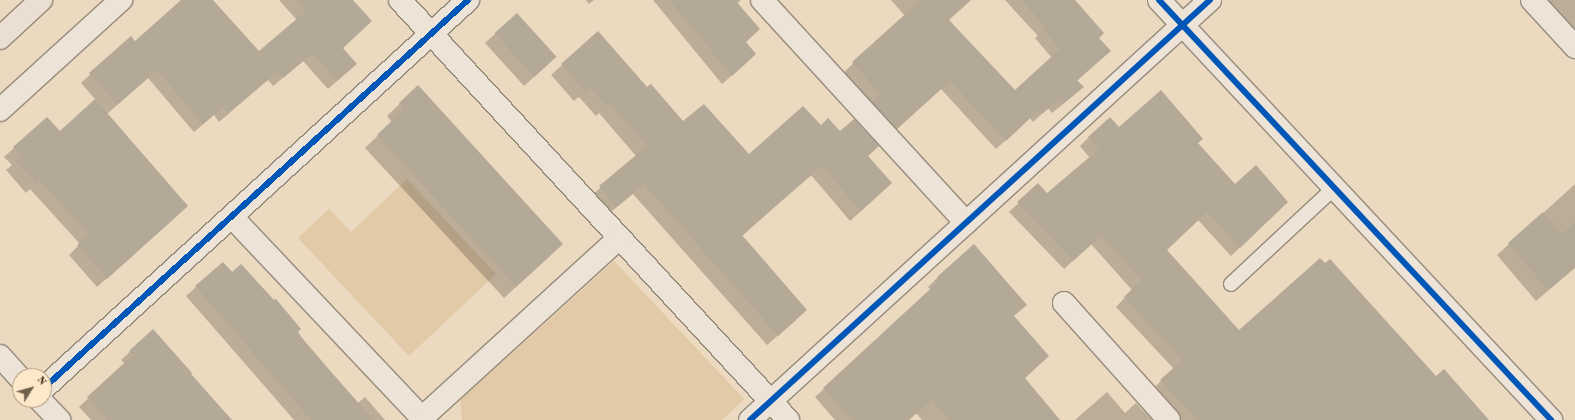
<!DOCTYPE html>
<html>
<head>
<meta charset="utf-8">
<style>
	body { margin:0 }
	#map { position:relative; width:1575px; height:420px; overflow:hidden; background:#ebd9c0; font-family:"Old Standard TT",serif }
	div>[style] { position:absolute }
	.green>* { inset:0; background:#e2c9a7 }
	.shadow>* { inset:0; background:#0003 }
	.building>* { inset:0; background:#b4a896; transform-origin:0 0 }
	.roads { filter:drop-shadow(1px 0 #978b7c) drop-shadow(-1px 0 #978b7c) drop-shadow(0 1px #978b7c) drop-shadow(0 -1px #978b7c) }
	.service>* { height:14px; margin:-7px; padding:0 7px; transform-origin:7px; border-radius:7px; background:#ede3d7 }
	.minor>* { height:22px; margin:-11px; padding:0 11px; transform-origin:11px; border-radius:11px; background:#ede3d7 }
	.primary>* { height:22px; margin:-11px; padding:0 11px; transform-origin:11px; border-radius:11px; background:#eadfd0 }
	.cycleway>* { height:6px; margin:-3px; padding:0 3px; transform-origin:3px; border-radius:3px; background:#0057b8 }
	span { translate:-50% -50%; white-space:nowrap; text-align:center; line-height:1.15; -webkit-text-stroke:3.5px #fee8ca; paint-order:stroke }
	.north { position:absolute; left:12px; top:368px; width:40px; height:40px; box-sizing:border-box; background:#fee8ca; border:1px solid #ab987e; border-radius:50%; rotate:53deg; font-size:11px; font-weight:700; line-height:16px; text-align:center; color:#2f1f0d }
	.north::after { content:''; display:block; margin:auto; width:14px; height:18px; background:#71604c; clip-path:polygon(50% 0,100% 100%,50% 72%,0 100%) }
</style>
</head>
<body>
<div id="map">
	<div class="green">
		<i style="clip-path:polygon(407px 179px,496px 274px,409px 356px,298px 238px,329px 209px,351px 232px)"></i>
		<i style="clip-path:polygon(614px 261px,744px 399px,722px 420px,462px 420px,460px 400px)"></i>
	</div>
	<div class="shadow">
		<i style="clip-path:polygon(182px 0,212px 0,259px 53px,297px 20px,279px 0,351px 0,342px 48px,347px 72px,328px 89px,303px 61px,273px 86px,268px 80px,219px 122px,214px 115px,194px 132px,148px 78px,107px 114px,178px 215px,97px 287px,69px 255px,80px 244px,30px 189px,26px 193px,6px 170px,12px 165px,4px 157px,14px 148px,59px 132px,96px 100px,81px 83px,131px 37px,135px 42px)"></i>
		<i style="clip-path:polygon(586px 0,594px 0,589px 4px)"></i>
		<i style="clip-path:polygon(653px 0,741px 0,737px 4px,746px 63px,722px 84px)"></i>
		<i style="clip-path:polygon(891px 0,970px 0,948px 20px,1014px 92px,1052px 58px,1035px 38px,1038px 36px,1005px 0,1073px 0,1098px 38px,1100px 60px,1077px 81px,1082px 87px,1073px 96px,1052px 113px,1048px 108px,1033px 122px,1030px 118px,996px 149px,941px 89px,888px 137px,864px 111px,872px 103px,844px 72px,905px 16px)"></i>
		<i style="clip-path:polygon(1543px 0,1575px 0,1575px 41px)"></i>
		<i style="clip-path:polygon(517px 14px,546px 66px,524px 86px,485px 43px)"></i>
		<i style="clip-path:polygon(598px 33px,647px 88px,683px 122px,749px 156px,821px 126px,840px 132px,867px 156px,881px 193px,850px 221px,811px 175px,742px 236px,796px 320px,767px 345px,633px 194px,606px 216px,590px 197px,636px 156px,599px 113px,596px 116px,579px 97px,574px 101px,551px 75px)"></i>
		<i style="clip-path:polygon(418px 86px,550px 256px,504px 298px,365px 148px,392px 122px,387px 116px)"></i>
		<i style="clip-path:polygon(1119px 128px,1197px 144px,1235px 186px,1278px 211px,1231px 256px,1198px 220px,1166px 250px,1239px 332px,1435px 377px,1484px 420px,1169px 420px,1146px 395px,1174px 369px,1116px 307px,1132px 290px,1091px 244px,1064px 269px,1009px 212px,1038px 185px,1047px 195px,1090px 158px,1080px 146px,1089px 137px)"></i>
		<i style="clip-path:polygon(1575px 184px,1575px 268px,1536px 301px,1497px 255px)"></i>
		<i style="clip-path:polygon(974px 246px,1013px 316px,1024px 378px,1059px 420px,922px 420px,916px 413px,909px 420px,835px 420px,815px 397px,931px 290px,928px 287px,937px 278px)"></i>
		<i style="clip-path:polygon(223px 263px,297px 332px,358px 403px,365px 397px,385px 420px,294px 420px,186px 296px)"></i>
		<i style="clip-path:polygon(153px 330px,229px 418px,228px 420px,91px 420px,79px 407px,125px 364px,121px 360px)"></i>
		<i style="clip-path:polygon(1107px 392px,1125px 413px,1136px 403px,1152px 420px,1075px 420px)"></i>
	</div>
	<div class="building">
		<i style="clip-path:polygon(181px 0,213px 0,259px 51px,306px 11px,296px 0,353px 0,372px 21px,343px 48px,357px 64px,337px 81px,313px 53px,283px 78px,277px 72px,228px 113px,223px 107px,203px 124px,157px 70px,117px 105px,89px 73px,131px 36px,135px 41px)"></i>
		<i style="clip-path:polygon(669px 0,735px 0,760px 29px,746px 42px,756px 54px,732px 76px)"></i>
		<i style="clip-path:polygon(921px 0,971px 0,949px 20px,1015px 90px,1060px 49px,1043px 29px,1046px 27px,1021px 0,1075px 0,1104px 33px,1099px 38px,1111px 51px,1077px 80px,1084px 87px,1061px 105px,1058px 100px,1042px 114px,1039px 110px,1006px 141px,950px 81px,897px 129px,872px 102px,880px 94px,852px 62px)"></i>
		<i style="left:517px;top:13px;width:59px;height:30px;rotate:48deg"></i>
		<i style="clip-path:polygon(598px 31px,647px 87px,651px 84px,683px 121px,704px 104px,749px 154px,803px 106px,821px 125px,828px 118px,840px 131px,854px 119px,879px 146px,868px 156px,892px 183px,861px 211px,822px 166px,742px 235px,807px 310px,778px 336px,644px 184px,616px 207px,599px 186px,647px 146px,610px 104px,607px 107px,590px 87px,584px 92px,561px 64px)"></i>
		<i style="clip-path:polygon(418px 85px,563px 244px,516px 287px,377px 135px,404px 109px,399px 103px)"></i>
		<i style="clip-path:polygon(1161px 90px,1203px 139px,1198px 143px,1235px 184px,1256px 165px,1288px 202px,1240px 248px,1207px 212px,1167px 250px,1239px 330px,1320px 258px,1325px 263px,1330px 259px,1436px 376px,1444px 369px,1489px 420px,1198px 420px,1160px 380px,1182px 360px,1124px 297px,1141px 280px,1101px 236px,1073px 261px,1017px 202px,1038px 183px,1047px 193px,1099px 149px,1088px 137px,1110px 117px,1119px 127px)"></i>
		<i style="clip-path:polygon(95px 99px,188px 206px,107px 279px,77px 245px,89px 235px,40px 180px,36px 184px,15px 160px,21px 155px,13px 147px,47px 117px,60px 131px)"></i>
		<i style="clip-path:polygon(1543px 212px,1562px 234px,1575px 222px,1575px 267px,1548px 290px,1508px 243px)"></i>
		<i style="clip-path:polygon(974px 244px,1027px 305px,1014px 316px,1049px 356px,1025px 378px,1060px 420px,949px 420px,932px 400px,909px 420px,852px 420px,823px 388px,940px 280px,937px 277px)"></i>
		<i style="clip-path:polygon(223px 262px,232px 272px,241px 264px,274px 300px,276px 299px,301px 329px,298px 332px,308px 347px,374px 420px,311px 420px,195px 286px)"></i>
		<i style="clip-path:polygon(153px 329px,192px 373px,191px 374px,232px 420px,107px 420px,87px 397px,133px 355px,129px 351px)"></i>
	</div>
	<div class="roads">
		<div class="service">
			<i style="left:1231px;top:284px;width:141px;rotate:-43deg"></i>
		</div>
		<div class="minor">
			<i style="left:400px;top:0;width:572px;rotate:47.27deg"></i>
			<i style="left:762px;top:0;width:302px;rotate:47.5deg"></i>
			<i style="left:1159px;top:0;width:575px;rotate:46.97deg"></i>
			<i style="left:1532px;top:0;width:64px;rotate:47.5deg"></i>
			<i style="left:0;top:110px;width:164px;rotate:-42.3deg"></i>
			<i style="left:232px;top:217px;width:279px;rotate:46.6deg"></i>
			<i style="left:1064px;top:303px;width:157px;rotate:48.1deg"></i>
			<i style="left:0;top:356px;width:30px;rotate:48deg"></i>
			<i style="left:44px;top:388px;width:575px;rotate:-42.46deg"></i>
			<i style="left:40px;top:400px;width:28px;rotate:46deg"></i>
			<i style="left:422px;top:418px;width:265px;rotate:-42.4deg"></i>
			<i style="left:750px;top:420px;width:623px;rotate:-42.4deg"></i>
		</div>
		<div class="primary">
			<i style="left:0;top:38px;width:56px;rotate:-42.8deg"></i>
		</div>
	</div>
	<div class="cycleway">
		<i style="left:1159px;top:0;width:575px;rotate:46.97deg"></i>
		<i style="left:44px;top:388px;width:575px;rotate:-42.46deg"></i>
		<i style="left:750px;top:420px;width:623px;rotate:-42.4deg"></i>
	</div>
	<div class="north">N</div>
</div>
</body>
</html>
